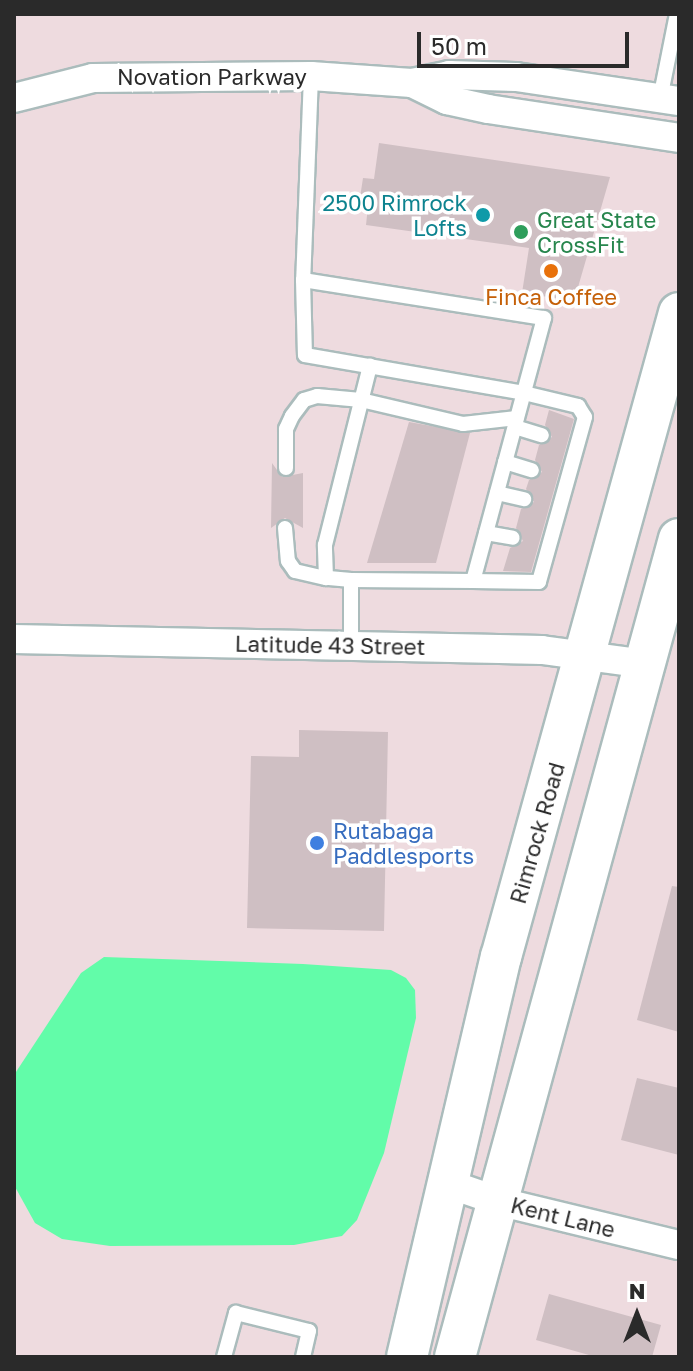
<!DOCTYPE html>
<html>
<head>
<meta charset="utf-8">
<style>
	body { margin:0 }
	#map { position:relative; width:693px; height:1371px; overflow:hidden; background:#eedbdf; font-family:"Golos Text",sans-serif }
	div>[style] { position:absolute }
	.water>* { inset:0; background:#62fca9 }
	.building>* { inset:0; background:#cfbfc3 }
	.roads { filter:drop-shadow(2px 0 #abbcbc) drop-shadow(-2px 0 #abbcbc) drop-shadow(0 2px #abbcbc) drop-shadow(0 -2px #abbcbc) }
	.service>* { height:14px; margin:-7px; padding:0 7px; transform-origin:7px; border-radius:7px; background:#fff }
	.minor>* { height:28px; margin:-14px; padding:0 14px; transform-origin:14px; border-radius:14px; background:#fff }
	.secondary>* { height:40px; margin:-20px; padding:0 20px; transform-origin:20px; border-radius:20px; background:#fff }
	.dots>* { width:22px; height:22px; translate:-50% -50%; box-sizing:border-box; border:4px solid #fff; border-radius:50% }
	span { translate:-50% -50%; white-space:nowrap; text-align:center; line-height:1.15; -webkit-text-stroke:7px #fff; paint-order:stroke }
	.street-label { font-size:22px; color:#2a2a2a }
	.culture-label { font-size:22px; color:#0d838f }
	.right { translate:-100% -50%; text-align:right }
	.leisure-label { font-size:22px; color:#27864d }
	.left { translate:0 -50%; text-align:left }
	.food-label { font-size:22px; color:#c56008 }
	.shop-label { font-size:22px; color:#366cbe }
	.frame { position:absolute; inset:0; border:16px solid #2a2a2a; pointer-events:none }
	.north { position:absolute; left:597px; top:1275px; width:80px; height:80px; -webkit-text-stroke:6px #fff; paint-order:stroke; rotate:0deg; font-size:22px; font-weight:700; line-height:32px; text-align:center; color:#2a2a2a }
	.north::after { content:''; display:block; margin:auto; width:28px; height:36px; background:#2a2a2a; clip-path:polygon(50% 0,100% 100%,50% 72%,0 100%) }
	.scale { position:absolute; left:417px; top:32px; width:212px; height:36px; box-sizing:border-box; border:4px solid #2a2a2a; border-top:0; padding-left:10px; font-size:24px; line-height:28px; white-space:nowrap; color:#2a2a2a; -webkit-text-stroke:6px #fff; paint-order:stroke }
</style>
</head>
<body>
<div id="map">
	<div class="water">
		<i style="clip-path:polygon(104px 957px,303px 964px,391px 970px,406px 978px,415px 990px,416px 1018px,384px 1153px,357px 1220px,342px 1236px,294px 1245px,110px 1246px,62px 1239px,35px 1223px,14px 1185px,14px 1075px,81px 973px)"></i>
	</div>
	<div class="building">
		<i style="clip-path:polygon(379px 143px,610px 177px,574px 301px,522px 293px,529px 248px,366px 225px,368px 206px,359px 204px,363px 178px,374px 179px)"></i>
		<i style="clip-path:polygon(549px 410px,574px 419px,531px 572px,503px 571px,510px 548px,523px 541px,516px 528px,521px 509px,534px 502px,526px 489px,529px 480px,542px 472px,535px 460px,539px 445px,552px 437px,545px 425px)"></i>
		<i style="clip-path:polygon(409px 422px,470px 433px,436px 563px,367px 563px)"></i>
		<i style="clip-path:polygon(272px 463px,282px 477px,303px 473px,303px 528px,285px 518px,271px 528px)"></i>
		<i style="clip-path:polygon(299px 730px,388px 732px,384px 931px,247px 928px,251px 756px,299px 757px)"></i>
		<i style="clip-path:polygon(672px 886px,679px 887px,679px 1032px,637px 1020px)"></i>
		<i style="clip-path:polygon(637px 1078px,679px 1088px,679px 1155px,621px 1140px)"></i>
		<i style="clip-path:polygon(549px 1294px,661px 1325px,652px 1357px,596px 1357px,536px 1340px)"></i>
	</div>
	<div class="roads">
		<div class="service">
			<i style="left:311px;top:76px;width:204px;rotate:92.2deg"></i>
			<i style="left:303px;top:280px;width:244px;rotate:9deg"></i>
			<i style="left:544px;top:318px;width:272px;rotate:105.1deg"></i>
			<i style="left:473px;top:581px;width:122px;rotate:-179.5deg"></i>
			<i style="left:351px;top:580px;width:65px;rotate:90deg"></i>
			<i style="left:660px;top:99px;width:87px;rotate:-78.7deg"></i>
			<i style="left:303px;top:280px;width:75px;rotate:88.5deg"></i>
			<i style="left:305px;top:355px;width:222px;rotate:9.8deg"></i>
			<i style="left:524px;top:393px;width:56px;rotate:13.5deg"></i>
			<i style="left:578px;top:406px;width:13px;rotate:58deg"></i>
			<i style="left:585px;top:417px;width:171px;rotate:105.6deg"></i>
			<i style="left:539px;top:582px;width:66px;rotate:-179.1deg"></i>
			<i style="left:515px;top:427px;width:28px;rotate:17deg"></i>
			<i style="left:505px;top:462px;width:28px;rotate:17deg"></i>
			<i style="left:286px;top:468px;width:39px;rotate:-90deg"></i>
			<i style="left:286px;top:429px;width:14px;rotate:-65deg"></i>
			<i style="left:292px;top:416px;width:20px;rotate:-53deg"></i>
			<i style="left:304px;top:400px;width:14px;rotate:-17deg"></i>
			<i style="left:317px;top:396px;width:44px;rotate:5.2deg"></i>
			<i style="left:361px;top:400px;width:105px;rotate:13.2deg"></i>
			<i style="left:463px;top:424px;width:54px;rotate:-6.3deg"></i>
			<i style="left:497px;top:493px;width:28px;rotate:13deg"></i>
			<i style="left:285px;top:528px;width:33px;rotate:85deg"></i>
			<i style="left:288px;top:561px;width:12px;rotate:55deg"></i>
			<i style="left:295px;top:571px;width:32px;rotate:13deg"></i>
			<i style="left:486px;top:533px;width:27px;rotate:10deg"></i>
			<i style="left:351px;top:580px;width:25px;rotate:-175deg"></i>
			<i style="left:326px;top:578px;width:33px;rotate:-92deg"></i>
			<i style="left:325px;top:545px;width:185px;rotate:-75.9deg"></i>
			<i style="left:224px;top:1357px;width:46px;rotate:-74.7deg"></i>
			<i style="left:236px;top:1313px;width:75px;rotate:13.9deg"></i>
			<i style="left:309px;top:1331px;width:27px;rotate:103deg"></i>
		</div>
		<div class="minor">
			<i style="left:412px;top:83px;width:39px;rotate:26deg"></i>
			<i style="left:447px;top:100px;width:42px;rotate:12.4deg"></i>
			<i style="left:488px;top:109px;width:193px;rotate:8.6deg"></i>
			<i style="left:14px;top:98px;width:81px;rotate:-14.2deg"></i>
			<i style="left:93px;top:78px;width:218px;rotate:-0.5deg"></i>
			<i style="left:311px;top:76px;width:101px;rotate:4deg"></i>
			<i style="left:412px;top:83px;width:38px;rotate:-12deg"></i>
			<i style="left:449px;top:75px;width:67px;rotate:1.7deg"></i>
			<i style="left:516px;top:77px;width:165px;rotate:8.4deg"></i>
			<i style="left:14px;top:639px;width:528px;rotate:1.19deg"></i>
			<i style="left:542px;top:650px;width:104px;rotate:7.7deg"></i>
			<i style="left:449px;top:1184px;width:55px;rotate:19.1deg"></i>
			<i style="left:501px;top:1202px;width:183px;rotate:13.6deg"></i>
		</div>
		<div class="secondary">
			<i style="left:407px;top:1357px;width:411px;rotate:-76.8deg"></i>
			<i style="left:501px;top:957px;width:668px;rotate:-74.55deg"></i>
			<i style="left:455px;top:1357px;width:848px;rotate:-74.69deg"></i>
		</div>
	</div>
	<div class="dots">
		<i style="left:483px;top:215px;background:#0f9aa8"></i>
		<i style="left:521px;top:232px;background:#2e9e5b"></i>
		<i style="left:551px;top:271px;background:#e8710a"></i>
		<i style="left:317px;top:843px;background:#3f7fe0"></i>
	</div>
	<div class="street-label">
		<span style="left:212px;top:77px">Novation Parkway</span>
		<span style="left:330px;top:645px;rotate:1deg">Latitude 43 Street</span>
		<span style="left:537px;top:833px;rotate:-74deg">Rimrock Road</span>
		<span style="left:563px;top:1217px;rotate:14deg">Kent Lane</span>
	</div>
	<div class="culture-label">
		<span class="right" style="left:467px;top:215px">2500 Rimrock<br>Lofts</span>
	</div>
	<div class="leisure-label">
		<span class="left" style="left:537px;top:232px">Great State<br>CrossFit</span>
	</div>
	<div class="food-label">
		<span style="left:551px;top:297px">Finca Coffee</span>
	</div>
	<div class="shop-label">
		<span class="left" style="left:333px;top:843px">Rutabaga<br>Paddlesports</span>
	</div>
	<div class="frame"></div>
	<div class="north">N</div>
	<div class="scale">50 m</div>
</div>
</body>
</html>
